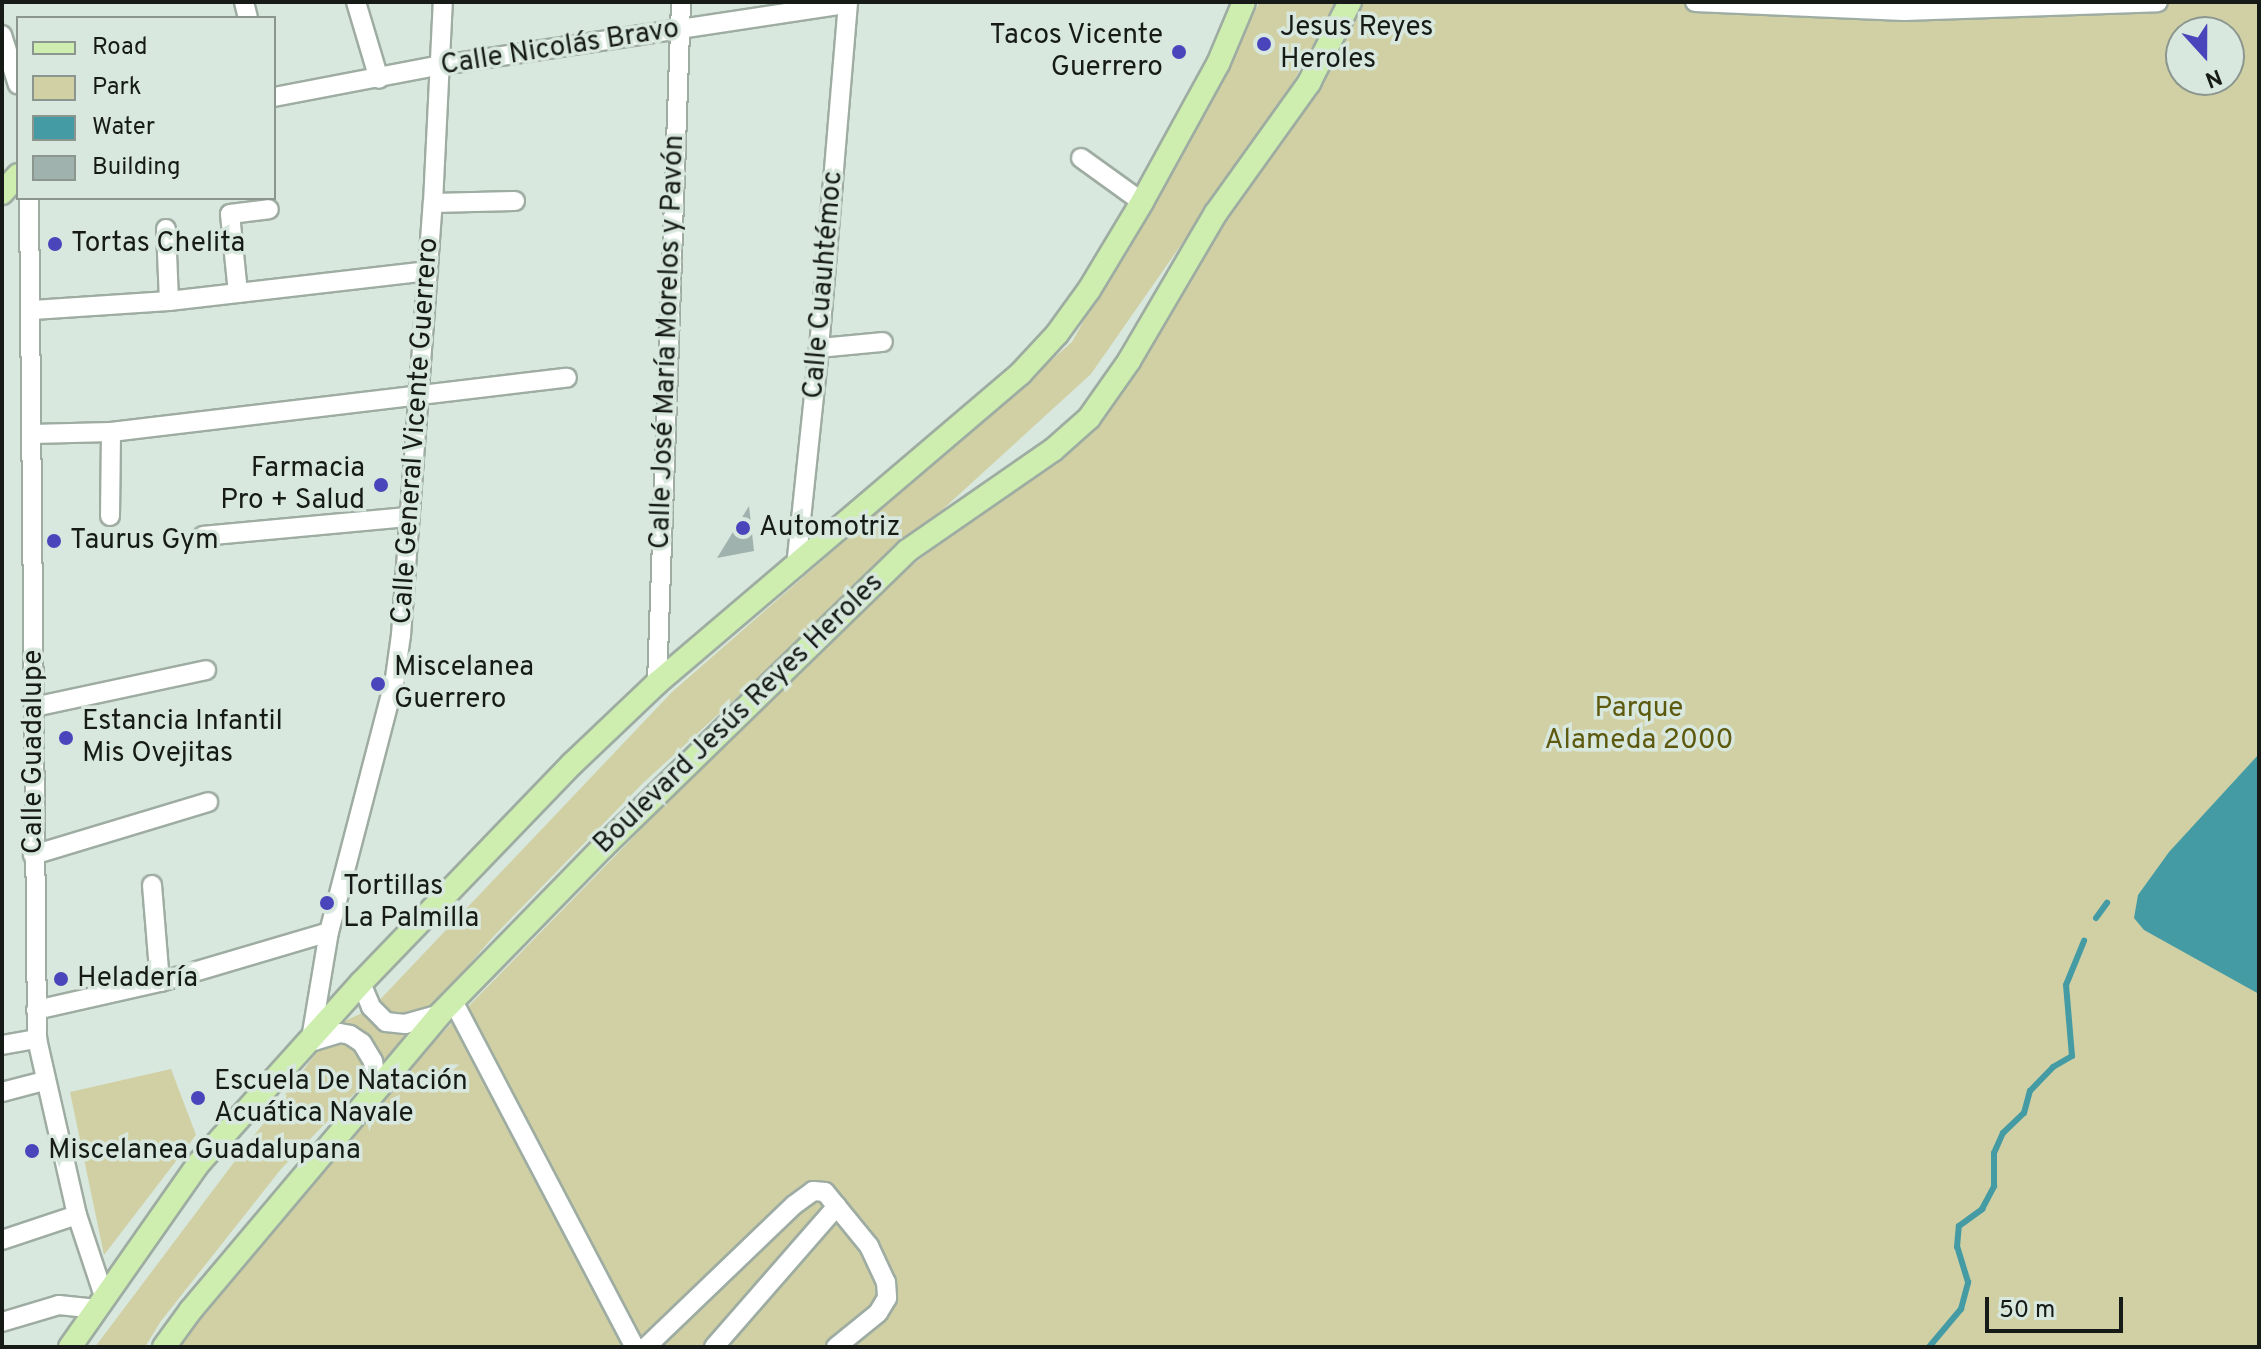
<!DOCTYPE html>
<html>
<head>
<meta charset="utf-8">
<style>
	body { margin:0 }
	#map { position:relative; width:2261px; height:1349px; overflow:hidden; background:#d9e8de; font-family:Overpass,sans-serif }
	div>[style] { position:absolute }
	.green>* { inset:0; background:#d0d0a4 }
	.water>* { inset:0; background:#449ba4 }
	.stream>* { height:6px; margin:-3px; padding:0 3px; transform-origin:3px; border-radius:3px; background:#449ba4 }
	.building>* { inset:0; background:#a0b2ae }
	.roads { filter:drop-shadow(2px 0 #9eaca2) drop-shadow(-2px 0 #9eaca2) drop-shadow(0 2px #9eaca2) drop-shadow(0 -2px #9eaca2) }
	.minor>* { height:18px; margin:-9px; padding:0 9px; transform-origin:9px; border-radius:9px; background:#fff }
	.major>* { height:22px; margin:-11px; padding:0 11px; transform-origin:11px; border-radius:11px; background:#cdeeae }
	.dots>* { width:22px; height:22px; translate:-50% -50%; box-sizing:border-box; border:4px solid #d9e8de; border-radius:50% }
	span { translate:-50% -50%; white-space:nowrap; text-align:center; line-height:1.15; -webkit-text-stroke:7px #d9e8de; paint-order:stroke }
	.poi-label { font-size:28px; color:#161b18 }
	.left { translate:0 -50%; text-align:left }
	.right { translate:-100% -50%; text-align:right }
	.street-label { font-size:28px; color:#161b18 }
	.park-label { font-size:28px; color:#5d590e }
	.frame { position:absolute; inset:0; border:4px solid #161b18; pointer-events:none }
	.legend { position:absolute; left:16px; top:16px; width:260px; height:184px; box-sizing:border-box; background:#d9e8de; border:2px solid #8b968f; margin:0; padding:10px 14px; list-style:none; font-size:24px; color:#161b18 }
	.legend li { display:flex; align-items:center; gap:16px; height:40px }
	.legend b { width:40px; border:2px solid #8b968f }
	.north { position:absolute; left:2165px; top:16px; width:80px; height:80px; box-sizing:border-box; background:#d9e8de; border:2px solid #8b968f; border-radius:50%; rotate:159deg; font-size:22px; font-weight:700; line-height:32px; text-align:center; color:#161b18 }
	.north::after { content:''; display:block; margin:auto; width:28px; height:36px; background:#4b45bc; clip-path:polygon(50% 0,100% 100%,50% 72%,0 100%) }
	.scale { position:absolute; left:1985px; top:1297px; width:138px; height:36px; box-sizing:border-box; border:4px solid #161b18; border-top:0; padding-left:10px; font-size:24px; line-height:28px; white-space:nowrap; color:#161b18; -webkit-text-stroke:6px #d9e8de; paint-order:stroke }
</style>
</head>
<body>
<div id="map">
	<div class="green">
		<i style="clip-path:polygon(1260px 2px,1336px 2px,1289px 90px,1091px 374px,642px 784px,493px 937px,387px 1060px,281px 1169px,161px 1321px,145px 1347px,95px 1347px,338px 1024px,371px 1009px,672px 692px,1072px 342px)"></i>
		<i style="clip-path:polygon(evenodd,1358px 2px,2259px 2px,2259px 1347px,178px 1347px,197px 1315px,417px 1059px,654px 816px,899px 575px,1096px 426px,1219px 215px,1327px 75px,1358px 2px,2181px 32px,2229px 32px,2229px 80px,2181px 80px,2181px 32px)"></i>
		<i style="clip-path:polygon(171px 1069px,196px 1135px,104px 1255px,70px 1092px)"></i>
	</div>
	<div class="water">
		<i style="clip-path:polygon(2259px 754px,2259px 994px,2144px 930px,2134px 918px,2138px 895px,2169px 852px)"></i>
	</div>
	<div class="stream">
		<i style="left:2096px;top:918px;width:19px;rotate:-54deg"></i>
		<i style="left:1929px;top:1347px;width:50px;rotate:-49.9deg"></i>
		<i style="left:1961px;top:1309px;width:28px;rotate:-75deg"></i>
		<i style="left:1968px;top:1282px;width:37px;rotate:-107deg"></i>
		<i style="left:1957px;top:1247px;width:21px;rotate:-85deg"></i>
		<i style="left:1959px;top:1226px;width:29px;rotate:-36deg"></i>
		<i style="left:1982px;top:1209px;width:26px;rotate:-62deg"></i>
		<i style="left:1994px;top:1186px;width:33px;rotate:-90deg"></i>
		<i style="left:1994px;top:1153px;width:22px;rotate:-66deg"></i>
		<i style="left:2003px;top:1133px;width:29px;rotate:-44deg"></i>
		<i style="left:2024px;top:1113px;width:23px;rotate:-75deg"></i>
		<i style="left:2030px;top:1091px;width:33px;rotate:-46deg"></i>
		<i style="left:2053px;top:1067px;width:22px;rotate:-30deg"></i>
		<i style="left:2072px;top:1056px;width:71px;rotate:-94.8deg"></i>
		<i style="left:2066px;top:985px;width:48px;rotate:-67.8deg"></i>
	</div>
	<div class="building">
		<i style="clip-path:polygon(749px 506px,754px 551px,717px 558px)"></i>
	</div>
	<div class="roads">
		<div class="minor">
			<i style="left:244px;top:2px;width:16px;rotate:76deg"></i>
			<i style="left:356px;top:2px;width:80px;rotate:73.4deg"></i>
			<i style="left:1695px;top:2px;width:209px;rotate:2.5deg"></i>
			<i style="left:1904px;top:11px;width:254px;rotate:-2deg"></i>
			<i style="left:2px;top:35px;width:52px;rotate:72.3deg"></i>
			<i style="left:274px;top:97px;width:171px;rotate:-10.8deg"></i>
			<i style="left:442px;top:65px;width:410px;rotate:-8.6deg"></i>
			<i style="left:1081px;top:158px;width:75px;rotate:35.8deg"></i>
			<i style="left:29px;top:198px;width:841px;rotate:89.45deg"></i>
			<i style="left:37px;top:1039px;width:180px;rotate:77.2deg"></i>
			<i style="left:77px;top:1215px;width:85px;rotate:71.6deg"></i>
			<i style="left:433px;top:203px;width:82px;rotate:-1.4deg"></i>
			<i style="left:166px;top:229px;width:72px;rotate:87.6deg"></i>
			<i style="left:238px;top:293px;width:79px;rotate:-95.8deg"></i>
			<i style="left:230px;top:214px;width:39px;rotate:-7deg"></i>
			<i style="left:33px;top:310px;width:136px;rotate:-3.8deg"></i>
			<i style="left:169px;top:301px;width:261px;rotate:-6.6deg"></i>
			<i style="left:819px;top:348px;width:64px;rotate:-5.4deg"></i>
			<i style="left:32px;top:434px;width:79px;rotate:-1.5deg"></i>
			<i style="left:111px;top:432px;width:459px;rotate:-6.8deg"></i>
			<i style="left:110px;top:516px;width:84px;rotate:-89.3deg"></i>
			<i style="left:203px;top:536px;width:207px;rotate:-5.3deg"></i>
			<i style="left:796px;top:567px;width:220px;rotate:-84deg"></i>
			<i style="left:819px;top:348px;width:347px;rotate:-85.2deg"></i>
			<i style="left:657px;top:683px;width:681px;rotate:-87.98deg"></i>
			<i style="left:34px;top:707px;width:176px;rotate:-12.1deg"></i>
			<i style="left:33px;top:855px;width:183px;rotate:-16.8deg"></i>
			<i style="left:152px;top:885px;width:97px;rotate:85.3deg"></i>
			<i style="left:361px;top:983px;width:26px;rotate:67deg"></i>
			<i style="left:371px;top:1007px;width:21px;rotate:45deg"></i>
			<i style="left:386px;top:1022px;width:19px;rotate:6deg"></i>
			<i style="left:405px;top:1024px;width:36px;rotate:-16deg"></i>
			<i style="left:453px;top:1001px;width:391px;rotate:62.3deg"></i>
			<i style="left:36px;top:1010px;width:127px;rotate:-12.7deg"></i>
			<i style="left:160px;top:982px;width:176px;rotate:-16.5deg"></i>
			<i style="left:311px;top:1039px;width:109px;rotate:-80.5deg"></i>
			<i style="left:329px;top:932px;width:262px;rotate:-75.4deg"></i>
			<i style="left:395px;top:678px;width:43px;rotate:-82.1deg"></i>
			<i style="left:401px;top:635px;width:433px;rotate:-85.8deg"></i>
			<i style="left:433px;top:203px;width:201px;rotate:-87.2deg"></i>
			<i style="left:311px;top:1042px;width:30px;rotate:-17deg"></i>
			<i style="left:340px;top:1033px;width:10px;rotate:11deg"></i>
			<i style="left:350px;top:1035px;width:14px;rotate:34deg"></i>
			<i style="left:362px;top:1043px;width:21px;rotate:59deg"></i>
			<i style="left:373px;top:1061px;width:26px;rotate:81deg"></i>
			<i style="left:2px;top:1045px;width:36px;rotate:-10deg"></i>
			<i style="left:2px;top:1092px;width:43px;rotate:-14.7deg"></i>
			<i style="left:2px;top:1240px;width:79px;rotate:-18.4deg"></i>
			<i style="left:2px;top:1322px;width:59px;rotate:-16.6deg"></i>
			<i style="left:59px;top:1305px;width:36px;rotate:6deg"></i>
			<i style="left:646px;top:1347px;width:205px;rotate:-43.8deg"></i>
			<i style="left:794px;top:1205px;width:24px;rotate:-36deg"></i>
			<i style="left:813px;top:1191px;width:12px;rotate:5deg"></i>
			<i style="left:825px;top:1192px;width:70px;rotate:50.8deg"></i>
			<i style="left:869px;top:1246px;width:40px;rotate:65deg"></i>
			<i style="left:886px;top:1282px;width:16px;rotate:86deg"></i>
			<i style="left:887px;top:1298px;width:17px;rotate:121deg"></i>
			<i style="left:878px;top:1313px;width:54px;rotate:141deg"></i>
			<i style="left:714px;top:1347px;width:187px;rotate:-48.9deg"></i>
		</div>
		<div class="major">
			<i style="left:2px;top:193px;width:24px;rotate:-48deg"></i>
			<i style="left:70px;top:1347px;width:225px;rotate:-55deg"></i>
			<i style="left:199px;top:1163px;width:242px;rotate:-48deg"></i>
			<i style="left:361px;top:983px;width:304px;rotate:-46.1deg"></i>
			<i style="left:572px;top:764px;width:117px;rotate:-43.6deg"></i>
			<i style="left:657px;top:683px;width:477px;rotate:-40.4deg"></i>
			<i style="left:1020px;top:374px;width:54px;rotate:-47.2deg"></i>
			<i style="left:1057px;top:334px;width:54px;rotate:-54deg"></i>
			<i style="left:1089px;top:290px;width:103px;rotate:-58.9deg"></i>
			<i style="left:1142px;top:202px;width:158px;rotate:-61.2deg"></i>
			<i style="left:1218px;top:64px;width:67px;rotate:-67.2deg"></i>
			<i style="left:164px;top:1347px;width:46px;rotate:-53.9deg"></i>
			<i style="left:191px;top:1310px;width:387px;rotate:-49.9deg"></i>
			<i style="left:440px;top:1014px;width:233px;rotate:-45.7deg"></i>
			<i style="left:603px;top:847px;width:424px;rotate:-44.2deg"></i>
			<i style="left:907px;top:551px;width:178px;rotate:-34.7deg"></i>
			<i style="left:1053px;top:450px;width:48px;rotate:-41.6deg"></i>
			<i style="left:1089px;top:418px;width:70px;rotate:-54.9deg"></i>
			<i style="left:1129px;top:361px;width:172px;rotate:-59.6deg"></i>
			<i style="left:1216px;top:213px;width:160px;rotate:-54.4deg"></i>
			<i style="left:1309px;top:83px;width:91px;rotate:-63.2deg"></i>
		</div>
	</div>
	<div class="dots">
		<i style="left:1264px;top:44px;background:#4b45bc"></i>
		<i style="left:1179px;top:52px;background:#4b45bc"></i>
		<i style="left:55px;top:244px;background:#4b45bc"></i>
		<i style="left:381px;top:485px;background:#4b45bc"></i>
		<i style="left:743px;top:528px;background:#4b45bc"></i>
		<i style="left:54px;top:541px;background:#4b45bc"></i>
		<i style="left:378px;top:684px;background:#4b45bc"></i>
		<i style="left:66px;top:738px;background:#4b45bc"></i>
		<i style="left:327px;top:903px;background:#4b45bc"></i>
		<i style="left:61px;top:979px;background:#4b45bc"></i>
		<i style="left:198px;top:1098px;background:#4b45bc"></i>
		<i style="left:32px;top:1151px;background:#4b45bc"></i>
	</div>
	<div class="poi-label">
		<span class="left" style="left:1280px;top:44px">Jesus Reyes<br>Heroles</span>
		<span class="right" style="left:1163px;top:52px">Tacos Vicente<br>Guerrero</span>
		<span class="left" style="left:71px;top:244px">Tortas Chelita</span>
		<span class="right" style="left:365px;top:485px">Farmacia<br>Pro + Salud</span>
		<span class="left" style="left:759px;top:528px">Automotriz</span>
		<span class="left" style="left:70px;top:541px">Taurus Gym</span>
		<span class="left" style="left:394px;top:684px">Miscelanea<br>Guerrero</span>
		<span class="left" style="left:82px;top:738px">Estancia Infantil<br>Mis Ovejitas</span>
		<span class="left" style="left:343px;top:903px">Tortillas<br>La Palmilla</span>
		<span class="left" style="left:77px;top:979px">Heladería</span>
		<span class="left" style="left:214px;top:1098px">Escuela De Natación<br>Acuática Navale</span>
		<span class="left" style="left:48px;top:1151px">Miscelanea Guadalupana</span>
	</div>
	<div class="street-label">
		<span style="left:560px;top:48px;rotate:-9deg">Calle Nicolás Bravo</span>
		<span style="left:824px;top:285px;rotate:-85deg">Calle Cuauhtémoc</span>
		<span style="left:668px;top:342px;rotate:-88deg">Calle José María Morelos y Pavón</span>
		<span style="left:416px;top:431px;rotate:-86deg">Calle General Vicente Guerrero</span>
		<span style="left:739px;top:714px;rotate:-44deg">Boulevard Jesús Reyes Heroles</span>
		<span style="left:34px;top:752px;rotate:-90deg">Calle Guadalupe</span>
	</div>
	<div class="park-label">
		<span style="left:1639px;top:725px">Parque<br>Alameda 2000</span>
	</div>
	<div class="frame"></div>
	<ul class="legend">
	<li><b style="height:10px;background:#cdeeae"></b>Road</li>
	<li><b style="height:22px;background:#d0d0a4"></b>Park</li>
	<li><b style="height:22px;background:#449ba4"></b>Water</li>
	<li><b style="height:22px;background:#a0b2ae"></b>Building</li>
	</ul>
	<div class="north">N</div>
	<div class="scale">50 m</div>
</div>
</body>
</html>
